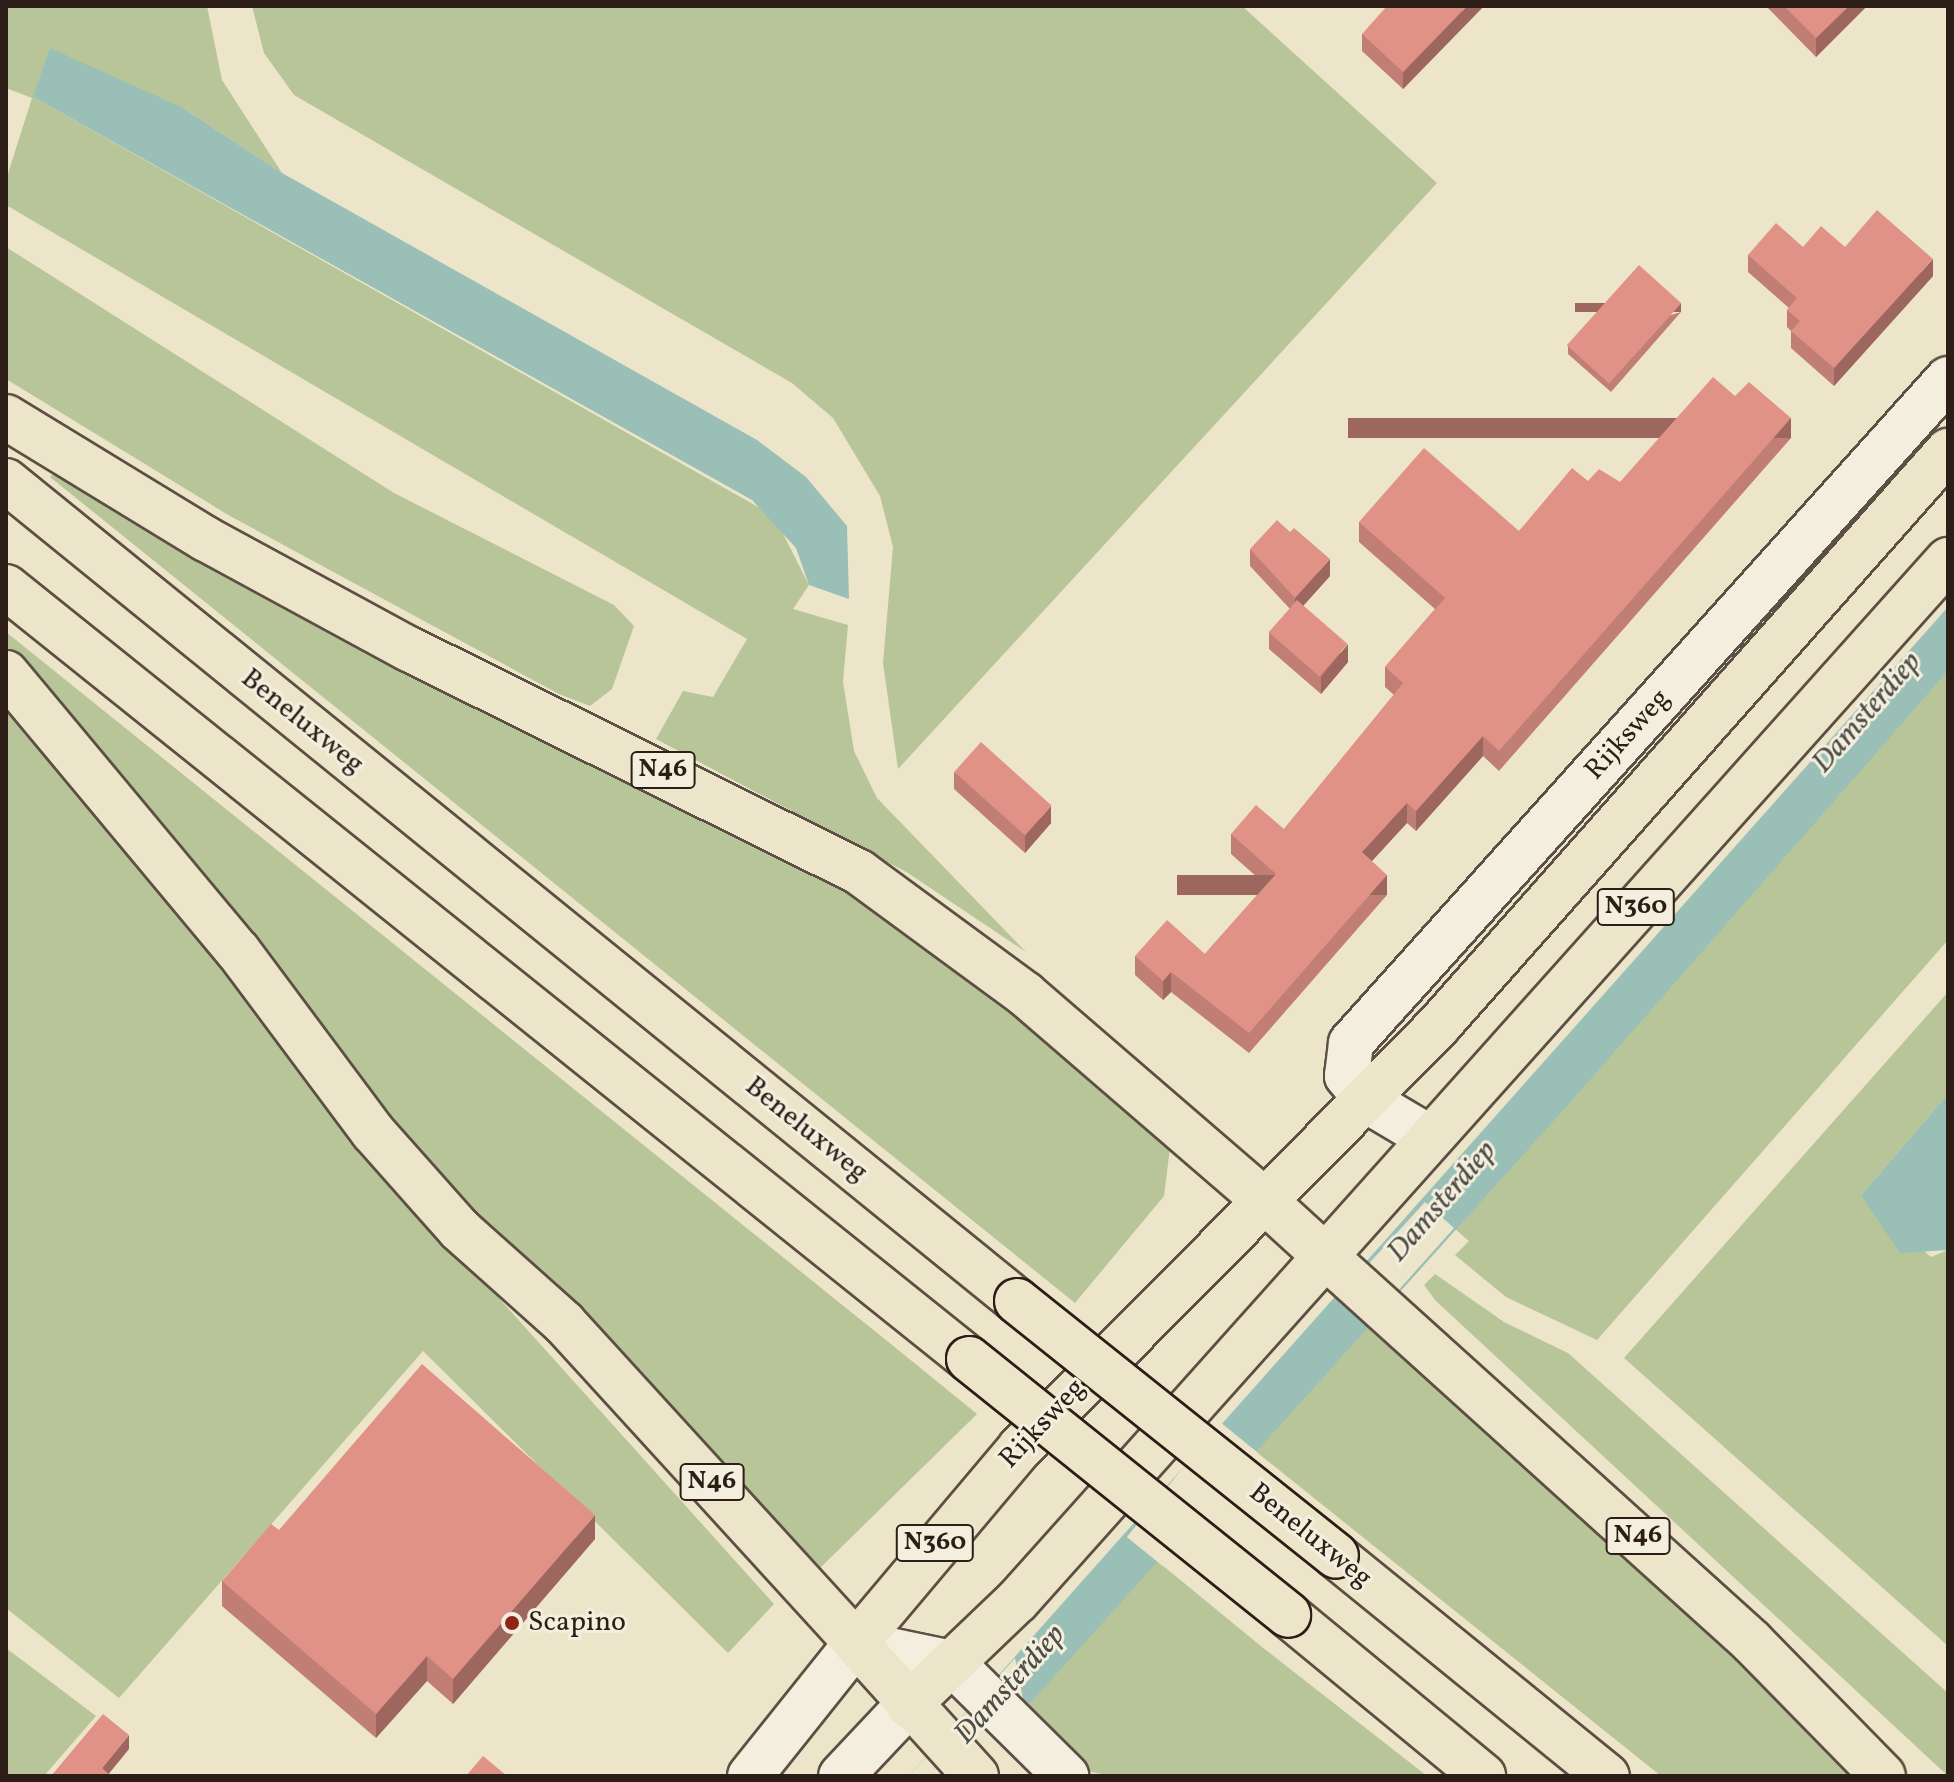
<!DOCTYPE html>
<html>
<head>
<meta charset="utf-8">
<style>
	body { margin:0 }
	#map { position:relative; width:1954px; height:1782px; overflow:hidden; background:#ede5ca; font-family:Vollkorn,serif }
	div>[style] { position:absolute }
	.green>* { inset:0; background:#b7c598 }
	.water>* { inset:0; background:#99bfb6 }
	.pier>* { inset:0; background:#ede5ca; transform-origin:0 0 }
	.roads { filter:drop-shadow(2px 0 #5c4f43) drop-shadow(-2px 0 #5c4f43) drop-shadow(0 2px #5c4f43) drop-shadow(0 -2px #5c4f43) }
	.street>* { height:44px; margin:-22px; padding:0 22px; transform-origin:22px; border-radius:22px; background:#f3eedd }
	.secondary>* { height:44px; margin:-22px; padding:0 22px; transform-origin:22px; border-radius:22px; background:#f3eedd }
	.primary>* { height:44px; margin:-22px; padding:0 22px; transform-origin:22px; border-radius:22px; background:#ede5ca }
	.highway>* { height:44px; margin:-22px; padding:0 22px; transform-origin:22px; border-radius:22px; background:#ede5ca }
	.bridges { filter:drop-shadow(2px 0 #2c1d16) drop-shadow(-2px 0 #2c1d16) drop-shadow(0 2px #2c1d16) drop-shadow(0 -2px #2c1d16) }
	.highway-bridge>* { height:44px; margin:-22px; padding:0 22px; transform-origin:22px; border-radius:22px; background:#ede5ca }
	.wall>* { inset:0; background:#c17e74 }
	.shaded-wall>* { inset:0; background:#9d665e; transform-origin:0 0 }
	.building>* { inset:0; background:#e09287; transform-origin:0 0 }
	.dots>* { width:22px; height:22px; translate:-50% -50%; box-sizing:border-box; border:4px solid #f3eedd; border-radius:50% }
	span { translate:-50% -50%; white-space:nowrap; text-align:center; line-height:1.15; -webkit-text-stroke:6px #f3eedd; paint-order:stroke }
	.shield-label span { padding:2px 6px; background:#f3eedd; border:2px solid; border-radius:6px; -webkit-text-stroke-width:0 }
	.shield-label { font-size:26px; color:#2c1d16; font-weight:700 }
	.street-label { font-size:28px; color:#2c1d16 }
	.poi-label { font-size:28px; color:#2c1d16 }
	.left { translate:0 -50%; text-align:left }
	.water-label { font-size:30px; color:#4d4e46; font-style:italic }
	.frame { position:absolute; inset:0; border:8px solid #2c1d16; pointer-events:none }
</style>
</head>
<body>
<div id="map">
	<div class="green">
		<i style="clip-path:polygon(6px 6px,207px 6px,222px 80px,282px 173px,183px 108px,33px 97px,774px 516px,809px 585px,793px 609px,848px 625px,843px 682px,854px 751px,877px 798px,1026px 952px,908px 873px,656px 739px,683px 691px,713px 697px,747px 639px,6px 205px,6px 180px,32px 98px,6px 88px)"></i>
		<i style="clip-path:polygon(252px 6px,1242px 6px,1437px 183px,898px 769px,883px 663px,893px 547px,880px 496px,833px 418px,792px 383px,294px 95px,264px 53px)"></i>
		<i style="clip-path:polygon(6px 247px,394px 493px,614px 605px,634px 626px,612px 689px,590px 706px,559px 694px,230px 516px,6px 379px)"></i>
		<i style="clip-path:polygon(61px 467px,313px 616px,927px 935px,1170px 1148px,1164px 1196px,1075px 1303px,50px 477px)"></i>
		<i style="clip-path:polygon(6px 632px,902px 1353px,977px 1414px,816px 1572px,415px 1157px,93px 748px,6px 650px)"></i>
		<i style="clip-path:polygon(1948px 671px,1948px 940px,1597px 1340px,1506px 1297px,1455px 1255px,1469px 1241px,1454px 1228px)"></i>
		<i style="clip-path:polygon(6px 698px,399px 1187px,774px 1604px,728px 1653px,423px 1351px,119px 1698px,6px 1608px)"></i>
		<i style="clip-path:polygon(1948px 992px,1948px 1094px,1861px 1195px,1931px 1257px,1948px 1250px,1948px 1646px,1624px 1358px)"></i>
		<i style="clip-path:polygon(1435px 1274px,1504px 1322px,1568px 1353px,1948px 1693px,1948px 1776px,1436px 1301px,1424px 1285px)"></i>
		<i style="clip-path:polygon(1371px 1321px,1866px 1776px,1661px 1776px,1254px 1450px)"></i>
		<i style="clip-path:polygon(1156px 1560px,1262px 1647px,1427px 1776px,1111px 1776px,1082px 1770px,1025px 1709px)"></i>
		<i style="clip-path:polygon(6px 1648px,96px 1716px,44px 1776px,6px 1776px)"></i>
	</div>
	<div class="water">
		<i style="clip-path:polygon(50px 48px,183px 108px,282px 173px,757px 440px,806px 477px,847px 526px,849px 599px,809px 585px,796px 548px,752px 500px,33px 97px)"></i>
		<i style="clip-path:polygon(1948px 607px,1948px 671px,1567px 1106px,1025px 1709px,909px 1776px)"></i>
		<i style="clip-path:polygon(1948px 1094px,1948px 1250px,1900px 1253px,1861px 1195px)"></i>
	</div>
	<div class="pier">
		<i style="clip-path:polygon(1425px 1202px,1454px 1228px,1371px 1321px,1353px 1281px)"></i>
		<i style="left:1220px;top:1422px;width:48px;height:148px;rotate:39deg"></i>
		<i style="clip-path:polygon(1015px 1658px,1025px 1709px,963px 1776px,909px 1776px)"></i>
	</div>
	<div class="roads">
		<div class="street">
			<i style="left:1430px;top:1138px;width:74px;rotate:-149.3deg"></i>
			<i style="left:1366px;top:1100px;width:31px;rotate:-128deg"></i>
			<i style="left:1347px;top:1076px;width:33px;rotate:-83deg"></i>
			<i style="left:1351px;top:1043px;width:893px;rotate:-48.04deg"></i>
			<i style="left:856px;top:1643px;width:98px;rotate:11.8deg"></i>
			<i style="left:952px;top:1663px;width:161px;rotate:44.7deg"></i>
		</div>
		<div class="secondary">
			<i style="left:750px;top:1776px;width:170px;rotate:-51.4deg"></i>
			<i style="left:841px;top:1776px;width:98px;rotate:-46.7deg"></i>
		</div>
		<div class="primary">
			<i style="left:1267px;top:1203px;width:79px;rotate:42.4deg"></i>
			<i style="left:908px;top:1705px;width:151px;rotate:-43.7deg"></i>
			<i style="left:1017px;top:1601px;width:1397px;rotate:-48.19deg"></i>
			<i style="left:976px;top:1776px;width:179px;rotate:-132.1deg"></i>
			<i style="left:856px;top:1643px;width:255px;rotate:-49.9deg"></i>
			<i style="left:1020px;top:1448px;width:594px;rotate:-45.27deg"></i>
			<i style="left:1438px;top:1026px;width:769px;rotate:-48.43deg"></i>
		</div>
		<div class="highway">
			<i style="left:6px;top:417px;width:234px;rotate:31.4deg"></i>
			<i style="left:206px;top:539px;width:231px;rotate:28.5deg"></i>
			<i style="left:409px;top:649px;width:502px;rotate:26.36deg"></i>
			<i style="left:859px;top:872px;width:206px;rotate:36.3deg"></i>
			<i style="left:1025px;top:994px;width:320px;rotate:40.8deg"></i>
			<i style="left:6px;top:481px;width:1302px;rotate:39.04deg"></i>
			<i style="left:6px;top:587px;width:1234px;rotate:38.72deg"></i>
			<i style="left:6px;top:673px;width:362px;rotate:50.2deg"></i>
			<i style="left:238px;top:951px;width:226px;rotate:53.3deg"></i>
			<i style="left:373px;top:1132px;width:130px;rotate:48.4deg"></i>
			<i style="left:459px;top:1229px;width:141px;rotate:41.8deg"></i>
			<i style="left:564px;top:1323px;width:433px;rotate:47.6deg"></i>
			<i style="left:1325px;top:1256px;width:576px;rotate:42.11deg"></i>
			<i style="left:1752px;top:1642px;width:187px;rotate:45.6deg"></i>
			<i style="left:1336px;top:1556px;width:349px;rotate:39.1deg"></i>
			<i style="left:1288px;top:1615px;width:253px;rotate:39.5deg"></i>
		</div>
	</div>
	<div class="bridges">
		<div class="highway-bridge">
			<i style="left:1017px;top:1301px;width:408px;rotate:38.6deg"></i>
			<i style="left:969px;top:1359px;width:409px;rotate:38.7deg"></i>
		</div>
	</div>
	<div class="wall">
		<i style="clip-path:polygon(1484px 6px,1403px 89px,1362px 51px,1362px 34px)"></i>
		<i style="clip-path:polygon(1766px 6px,1867px 6px,1816px 57px)"></i>
		<i style="clip-path:polygon(1803px 247px,1845px 247px,1933px 276px,1834px 386px,1791px 348px,1791px 331px,1787px 327px,1787px 310px,1789px 308px,1748px 272px,1748px 255px)"></i>
		<i style="clip-path:polygon(1681px 312px,1611px 392px,1568px 354px,1568px 346px)"></i>
		<i style="clip-path:polygon(1735px 396px,1791px 438px,1499px 771px,1483px 756px,1416px 831px,1407px 823px,1371px 861px,1387px 895px,1249px 1053px,1171px 992px,1163px 1000px,1135px 975px,1135px 956px,1205px 954px,1266px 885px,1231px 854px,1231px 834px,1284px 829px,1394px 695px,1385px 687px,1385px 667px,1435px 609px,1359px 542px,1359px 522px,1519px 531px,1588px 481px,1620px 482px)"></i>
		<i style="clip-path:polygon(1250px 549px,1330px 576px,1303px 606px,1348px 662px,1321px 694px,1269px 649px,1269px 632px,1290px 609px,1250px 566px)"></i>
		<i style="clip-path:polygon(954px 772px,1051px 823px,1025px 853px,954px 789px)"></i>
		<i style="clip-path:polygon(279px 1530px,595px 1539px,453px 1704px,427px 1681px,376px 1738px,222px 1606px,222px 1581px)"></i>
	</div>
	<div class="shaded-wall">
		<i style="clip-path:polygon(1467px 6px,1484px 6px,1403px 89px,1403px 72px)"></i>
		<i style="clip-path:polygon(1849px 6px,1867px 6px,1816px 57px,1816px 38px)"></i>
		<i style="clip-path:polygon(1933px 259px,1933px 276px,1834px 386px,1834px 368px)"></i>
		<i style="left:1681px;top:303px;width:9px;height:106px;rotate:90deg"></i>
		<i style="left:1791px;top:418px;width:20px;height:443px;rotate:90deg"></i>
		<i style="clip-path:polygon(1330px 559px,1330px 576px,1295px 615px,1295px 598px)"></i>
		<i style="clip-path:polygon(1348px 644px,1348px 662px,1321px 694px,1321px 677px)"></i>
		<i style="clip-path:polygon(1483px 736px,1483px 756px,1416px 831px,1416px 811px)"></i>
		<i style="clip-path:polygon(1407px 803px,1407px 823px,1362px 872px,1362px 852px)"></i>
		<i style="clip-path:polygon(1051px 806px,1051px 823px,1025px 853px,1025px 836px)"></i>
		<i style="left:1387px;top:875px;width:20px;height:210px;rotate:90deg"></i>
		<i style="clip-path:polygon(1171px 972px,1171px 992px,1163px 1000px,1163px 981px)"></i>
		<i style="clip-path:polygon(595px 1515px,595px 1539px,453px 1704px,453px 1679px)"></i>
		<i style="clip-path:polygon(427px 1656px,427px 1681px,376px 1738px,376px 1714px)"></i>
		<i style="clip-path:polygon(129px 1735px,129px 1749px,107px 1776px,102px 1768px)"></i>
	</div>
	<div class="building">
		<i style="clip-path:polygon(1387px 6px,1467px 6px,1403px 72px,1362px 34px)"></i>
		<i style="clip-path:polygon(1784px 6px,1849px 6px,1816px 38px)"></i>
		<i style="clip-path:polygon(1877px 210px,1933px 259px,1834px 368px,1791px 331px,1800px 321px,1787px 310px,1797px 298px,1748px 255px,1776px 223px,1803px 247px,1821px 226px,1845px 247px)"></i>
		<i style="left:1639px;top:265px;width:57px;height:108px;rotate:42deg"></i>
		<i style="clip-path:polygon(1713px 377px,1735px 396px,1749px 382px,1791px 418px,1499px 751px,1483px 736px,1416px 811px,1407px 803px,1362px 852px,1387px 875px,1249px 1033px,1171px 972px,1163px 981px,1135px 956px,1167px 920px,1205px 954px,1209px 949px,1276px 874px,1231px 834px,1256px 805px,1284px 829px,1403px 683px,1385px 667px,1445px 598px,1359px 522px,1424px 448px,1519px 531px,1572px 468px,1588px 481px,1599px 469px,1620px 482px)"></i>
		<i style="clip-path:polygon(1277px 520px,1290px 532px,1294px 528px,1330px 559px,1295px 598px,1250px 549px)"></i>
		<i style="left:1297px;top:600px;width:67px;height:43px;rotate:41deg"></i>
		<i style="left:981px;top:742px;width:95px;height:40px;rotate:42deg"></i>
		<i style="clip-path:polygon(422px 1364px,595px 1515px,453px 1679px,427px 1656px,376px 1714px,222px 1581px,271px 1524px,279px 1530px)"></i>
		<i style="clip-path:polygon(103px 1714px,129px 1735px,102px 1768px,111px 1776px,51px 1776px)"></i>
		<i style="clip-path:polygon(483px 1756px,507px 1776px,466px 1776px)"></i>
	</div>
	<div class="dots">
		<i style="left:512px;top:1623px;background:#8f2418"></i>
	</div>
	<div class="shield-label">
		<span style="left:663px;top:770px">N46</span>
		<span style="left:1636px;top:907px">N360</span>
		<span style="left:712px;top:1482px">N46</span>
		<span style="left:1638px;top:1536px">N46</span>
		<span style="left:935px;top:1543px">N360</span>
	</div>
	<div class="street-label">
		<span style="left:302px;top:722px;rotate:39deg">Beneluxweg</span>
		<span style="left:1628px;top:735px;rotate:-48deg">Rijksweg</span>
		<span style="left:806px;top:1130px;rotate:39deg">Beneluxweg</span>
		<span style="left:1043px;top:1424px;rotate:-47deg">Rijksweg</span>
		<span style="left:1310px;top:1536px;rotate:39deg">Beneluxweg</span>
	</div>
	<div class="poi-label">
		<span class="left" style="left:528px;top:1623px">Scapino</span>
	</div>
	<div class="water-label">
		<span style="left:1867px;top:713px;rotate:-49deg">Damsterdiep</span>
		<span style="left:1442px;top:1202px;rotate:-49deg">Damsterdiep</span>
		<span style="left:1010px;top:1685px;rotate:-48deg">Damsterdiep</span>
	</div>
	<div class="frame"></div>
</div>
</body>
</html>
